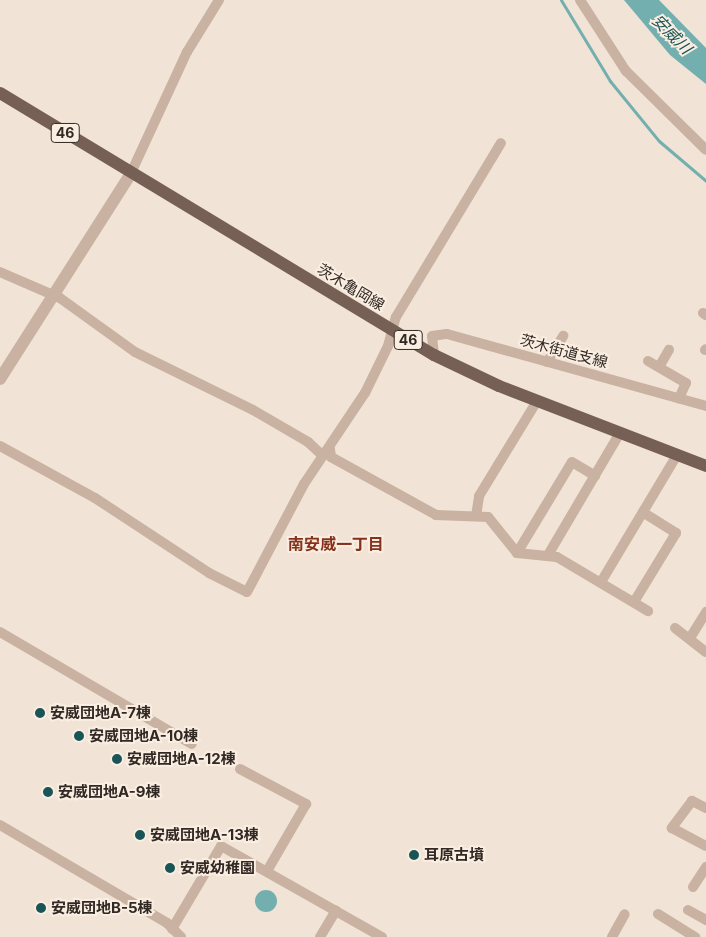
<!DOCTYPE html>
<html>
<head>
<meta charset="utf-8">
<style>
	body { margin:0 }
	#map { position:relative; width:706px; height:937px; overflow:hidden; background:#f1e3d5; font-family:Inter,"Noto Sans JP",sans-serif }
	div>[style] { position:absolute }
	.water>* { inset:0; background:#73afaf }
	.round { border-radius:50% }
	.stream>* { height:3px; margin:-1.5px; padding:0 1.5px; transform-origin:1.5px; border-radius:1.5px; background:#73afaf }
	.minor>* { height:10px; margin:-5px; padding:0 5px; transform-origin:5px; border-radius:5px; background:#c9b2a1 }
	.tertiary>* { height:12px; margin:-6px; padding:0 6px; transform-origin:6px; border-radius:6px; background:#c9b2a1 }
	.primary>* { height:12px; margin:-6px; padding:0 6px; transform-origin:6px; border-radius:6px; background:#765f54 }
	.dots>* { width:14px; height:14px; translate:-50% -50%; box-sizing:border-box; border:2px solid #f9eee1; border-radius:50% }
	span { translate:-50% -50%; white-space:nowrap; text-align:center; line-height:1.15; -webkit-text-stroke:4px #f9eee1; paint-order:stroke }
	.shield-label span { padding:1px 4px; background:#f9eee1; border:1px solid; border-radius:4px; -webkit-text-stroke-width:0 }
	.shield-label { font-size:14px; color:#332924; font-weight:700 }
	.street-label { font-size:15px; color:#332924 }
	.poi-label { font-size:15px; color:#332924; font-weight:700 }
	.left { translate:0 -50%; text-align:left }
	.water-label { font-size:16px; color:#195456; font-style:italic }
	.neighbourhood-label { font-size:16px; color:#85311b; font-weight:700 }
</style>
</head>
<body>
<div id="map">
	<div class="water">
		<i style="clip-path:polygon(624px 0,659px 0,706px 48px,706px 84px,670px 55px)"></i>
		<i class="round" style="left:255px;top:890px;width:22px;height:22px"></i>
	</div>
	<div class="stream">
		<i style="left:561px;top:0;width:95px;rotate:58.8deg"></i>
		<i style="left:610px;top:81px;width:77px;rotate:50.8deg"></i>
		<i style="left:659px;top:141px;width:62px;rotate:40.4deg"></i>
	</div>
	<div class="minor">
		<i style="left:580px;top:0;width:85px;rotate:57.1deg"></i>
		<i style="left:626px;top:71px;width:112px;rotate:44.6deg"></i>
		<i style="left:131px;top:173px;width:133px;rotate:-65.2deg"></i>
		<i style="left:187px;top:52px;width:61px;rotate:-58.4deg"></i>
		<i style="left:0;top:272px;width:65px;rotate:23.4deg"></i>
		<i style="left:60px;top:298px;width:92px;rotate:35.8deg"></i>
		<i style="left:135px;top:352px;width:131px;rotate:26.2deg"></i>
		<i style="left:253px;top:410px;width:64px;rotate:30.2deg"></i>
		<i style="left:308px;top:442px;width:19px;rotate:43deg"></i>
		<i style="left:703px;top:313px;width:4px;rotate:34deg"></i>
		<i style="left:705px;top:350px;width:1px;rotate:-45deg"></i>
		<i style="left:434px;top:355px;width:19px;rotate:-96deg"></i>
		<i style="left:432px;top:336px;width:15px;rotate:-8deg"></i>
		<i style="left:447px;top:334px;width:269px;rotate:15.5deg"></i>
		<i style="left:648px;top:361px;width:44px;rotate:30.1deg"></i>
		<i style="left:686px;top:383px;width:17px;rotate:115deg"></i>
		<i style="left:547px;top:362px;width:31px;rotate:-58deg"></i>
		<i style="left:659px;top:367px;width:20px;rotate:-60deg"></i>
		<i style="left:0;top:446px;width:108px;rotate:28.7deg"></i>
		<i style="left:95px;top:498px;width:136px;rotate:33.3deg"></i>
		<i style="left:209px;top:573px;width:42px;rotate:26.6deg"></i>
		<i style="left:247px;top:592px;width:122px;rotate:-62.2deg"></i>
		<i style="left:304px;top:484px;width:110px;rotate:-56.2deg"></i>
		<i style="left:365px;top:393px;width:52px;rotate:-63.9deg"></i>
		<i style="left:388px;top:346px;width:30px;rotate:-75deg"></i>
		<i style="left:396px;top:317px;width:203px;rotate:-58.9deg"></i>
		<i style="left:330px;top:449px;width:8px;rotate:83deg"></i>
		<i style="left:331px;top:457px;width:120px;rotate:28.9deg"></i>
		<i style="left:436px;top:515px;width:52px;rotate:2.2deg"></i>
		<i style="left:488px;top:517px;width:46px;rotate:51.1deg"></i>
		<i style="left:517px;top:553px;width:40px;rotate:5.7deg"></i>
		<i style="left:557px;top:557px;width:106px;rotate:30.7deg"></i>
		<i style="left:476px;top:516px;width:20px;rotate:-81deg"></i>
		<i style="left:479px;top:496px;width:111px;rotate:-58.6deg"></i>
		<i style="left:517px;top:553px;width:106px;rotate:-58.9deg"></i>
		<i style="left:572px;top:462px;width:27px;rotate:31deg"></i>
		<i style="left:548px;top:555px;width:142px;rotate:-59.5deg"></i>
		<i style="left:601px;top:582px;width:148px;rotate:-59.1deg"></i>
		<i style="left:634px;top:602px;width:81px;rotate:-58.7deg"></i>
		<i style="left:676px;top:533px;width:39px;rotate:-148deg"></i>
		<i style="left:675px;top:628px;width:39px;rotate:38deg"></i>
		<i style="left:0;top:632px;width:222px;rotate:30.3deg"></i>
		<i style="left:690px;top:638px;width:31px;rotate:-58deg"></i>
		<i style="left:240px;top:769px;width:75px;rotate:27.9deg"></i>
		<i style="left:306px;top:804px;width:78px;rotate:120.2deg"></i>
		<i style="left:706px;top:808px;width:16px;rotate:-153deg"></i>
		<i style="left:692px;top:801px;width:34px;rotate:127deg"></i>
		<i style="left:672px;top:828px;width:38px;rotate:28deg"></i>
		<i style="left:0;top:825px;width:194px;rotate:30.4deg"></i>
		<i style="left:167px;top:923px;width:20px;rotate:45deg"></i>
		<i style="left:693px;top:887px;width:24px;rotate:-57deg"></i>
		<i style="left:688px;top:910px;width:21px;rotate:29deg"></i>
		<i style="left:658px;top:914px;width:44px;rotate:31.9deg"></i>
		<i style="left:172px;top:929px;width:96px;rotate:-59.4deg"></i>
		<i style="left:221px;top:846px;width:185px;rotate:29.5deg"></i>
		<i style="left:320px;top:937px;width:31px;rotate:-59deg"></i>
		<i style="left:612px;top:937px;width:26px;rotate:-61deg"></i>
	</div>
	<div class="tertiary">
		<i style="left:0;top:379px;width:244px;rotate:-57.5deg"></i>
	</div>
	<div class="primary">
		<i style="left:0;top:93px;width:507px;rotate:31.12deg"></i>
		<i style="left:434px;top:355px;width:72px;rotate:25.5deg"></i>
		<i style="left:499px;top:386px;width:222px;rotate:21.1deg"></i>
	</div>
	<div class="dots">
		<i style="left:40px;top:713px;background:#195456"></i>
		<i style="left:79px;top:736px;background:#195456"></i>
		<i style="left:117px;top:759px;background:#195456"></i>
		<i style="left:48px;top:792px;background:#195456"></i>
		<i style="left:140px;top:835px;background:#195456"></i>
		<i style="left:414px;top:855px;background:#195456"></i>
		<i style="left:170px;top:868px;background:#195456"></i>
		<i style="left:41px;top:908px;background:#195456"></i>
	</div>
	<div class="shield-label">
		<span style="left:65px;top:133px">46</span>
		<span style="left:408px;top:340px">46</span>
	</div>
	<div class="street-label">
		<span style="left:351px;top:287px;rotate:31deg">茨木亀岡線</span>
		<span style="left:564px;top:351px;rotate:15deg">茨木街道支線</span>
	</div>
	<div class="poi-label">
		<span class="left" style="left:50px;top:713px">安威団地A-7棟</span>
		<span class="left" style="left:89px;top:736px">安威団地A-10棟</span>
		<span class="left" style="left:127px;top:759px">安威団地A-12棟</span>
		<span class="left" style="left:58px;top:792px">安威団地A-9棟</span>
		<span class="left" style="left:150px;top:835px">安威団地A-13棟</span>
		<span class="left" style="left:424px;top:855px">耳原古墳</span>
		<span class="left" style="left:180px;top:868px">安威幼稚園</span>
		<span class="left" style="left:51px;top:908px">安威団地B-5棟</span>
	</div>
	<div class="water-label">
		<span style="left:672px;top:34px;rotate:45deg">安威川</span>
	</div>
	<div class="neighbourhood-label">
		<span style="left:336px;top:544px">南安威一丁目</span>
	</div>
</div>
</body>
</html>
